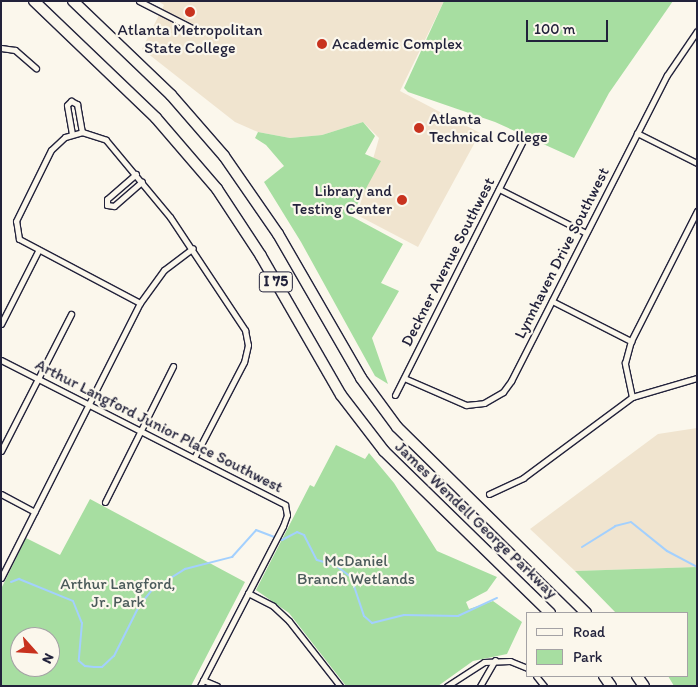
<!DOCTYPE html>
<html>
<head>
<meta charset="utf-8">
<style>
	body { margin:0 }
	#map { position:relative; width:698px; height:687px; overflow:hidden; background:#fbf7ec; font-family:Itim,sans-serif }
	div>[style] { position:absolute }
	.built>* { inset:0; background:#f0e4cf }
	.green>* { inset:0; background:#a7dea1 }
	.stream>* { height:2px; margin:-1px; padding:0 1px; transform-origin:1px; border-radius:1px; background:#a3d0fe }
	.roads { filter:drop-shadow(1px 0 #22223b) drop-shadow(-1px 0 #22223b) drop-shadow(0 1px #22223b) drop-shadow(0 -1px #22223b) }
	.minor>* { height:5px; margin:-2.5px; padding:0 2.5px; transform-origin:2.5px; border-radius:2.5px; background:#fbf7ec }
	.motorway>* { height:10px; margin:-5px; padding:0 5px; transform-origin:5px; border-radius:5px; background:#fbf7ec }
	.dots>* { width:14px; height:14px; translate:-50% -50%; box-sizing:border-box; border:2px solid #fbf7ec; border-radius:50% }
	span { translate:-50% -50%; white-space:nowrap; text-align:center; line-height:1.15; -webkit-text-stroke:4.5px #fbf7ec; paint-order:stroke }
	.shield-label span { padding:1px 4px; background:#fbf7ec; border:1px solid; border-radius:4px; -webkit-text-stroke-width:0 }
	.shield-label { font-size:15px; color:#22223b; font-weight:700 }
	.poi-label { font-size:16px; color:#22223b }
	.left { translate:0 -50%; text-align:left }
	.right { translate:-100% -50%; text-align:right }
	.street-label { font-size:16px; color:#22223b }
	.park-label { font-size:16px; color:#4a5a5a }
	.frame { position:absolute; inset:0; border:2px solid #22223b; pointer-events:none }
	.legend { position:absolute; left:526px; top:612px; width:162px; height:65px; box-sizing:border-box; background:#fbf7ec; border:1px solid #a4a2a5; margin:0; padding:6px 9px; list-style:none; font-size:15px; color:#22223b }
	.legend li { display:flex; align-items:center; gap:10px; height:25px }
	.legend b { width:25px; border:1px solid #a4a2a5 }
	.north { position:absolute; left:10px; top:627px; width:50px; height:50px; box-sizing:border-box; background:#fbf7ec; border:1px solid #a4a2a5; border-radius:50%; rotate:116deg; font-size:14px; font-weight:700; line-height:20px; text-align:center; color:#22223b }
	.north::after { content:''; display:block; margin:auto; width:18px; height:22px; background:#c8321e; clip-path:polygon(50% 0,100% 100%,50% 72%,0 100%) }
	.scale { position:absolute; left:526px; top:20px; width:82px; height:22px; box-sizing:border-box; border:2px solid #22223b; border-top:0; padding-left:6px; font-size:15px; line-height:18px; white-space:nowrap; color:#22223b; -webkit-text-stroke:4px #fbf7ec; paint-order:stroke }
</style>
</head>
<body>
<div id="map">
	<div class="built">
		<i style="clip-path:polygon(158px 1px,444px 1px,400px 91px,480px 133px,418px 247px,357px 215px,379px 138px,363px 122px,322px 135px,290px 138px,258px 132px,235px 122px,142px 49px,164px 5px)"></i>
		<i style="clip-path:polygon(697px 428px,697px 567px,575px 571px,530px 529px,658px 434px)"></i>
	</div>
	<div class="green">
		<i style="clip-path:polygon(444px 1px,673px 1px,609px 93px,574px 158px,495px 122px,408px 92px,404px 88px)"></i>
		<i style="clip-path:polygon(363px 122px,375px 136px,365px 154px,381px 161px,351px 216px,403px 244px,381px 283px,399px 291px,372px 338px,388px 384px,375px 376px,301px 242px,264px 182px,284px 166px,266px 145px,255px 138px,258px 132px,290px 138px,322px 135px)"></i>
		<i style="clip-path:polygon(336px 445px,365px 459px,369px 453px,394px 483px,437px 551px,497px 577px,487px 591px,466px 602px,469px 609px,493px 601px,522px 622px,507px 654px,473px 661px,438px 686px,346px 686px,289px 613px,256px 590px,310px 485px,314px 487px)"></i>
		<i style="clip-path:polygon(evenodd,90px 499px,245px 582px,191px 686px,1px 686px,1px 589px,26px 538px,60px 555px,90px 499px,20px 637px,50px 637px,50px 667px,20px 667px,20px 637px)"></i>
		<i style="clip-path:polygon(697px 567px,697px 686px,674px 686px,668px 676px,687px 676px,687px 613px,616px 613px,575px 571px)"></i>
	</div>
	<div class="stream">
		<i style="left:582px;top:547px;width:39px;rotate:-32deg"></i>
		<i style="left:615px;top:526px;width:16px;rotate:-14deg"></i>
		<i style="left:631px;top:522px;width:46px;rotate:38.9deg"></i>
		<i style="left:667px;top:551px;width:34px;rotate:28deg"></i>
		<i style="left:11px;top:582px;width:9px;rotate:-21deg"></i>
		<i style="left:19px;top:579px;width:58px;rotate:22.2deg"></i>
		<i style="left:73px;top:601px;width:24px;rotate:68deg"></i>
		<i style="left:82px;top:623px;width:38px;rotate:95deg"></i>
		<i style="left:79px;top:661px;width:8px;rotate:40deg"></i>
		<i style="left:85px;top:666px;width:9px;rotate:6deg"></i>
		<i style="left:94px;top:667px;width:8px"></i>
		<i style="left:102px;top:667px;width:16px;rotate:-43deg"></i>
		<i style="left:114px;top:656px;width:56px;rotate:-63.4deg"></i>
		<i style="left:139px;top:606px;width:22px;rotate:-51deg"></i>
		<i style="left:153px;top:589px;width:38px;rotate:-32deg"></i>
		<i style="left:185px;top:569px;width:49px;rotate:-14.3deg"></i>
		<i style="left:232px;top:557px;width:36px;rotate:-48deg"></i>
		<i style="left:256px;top:530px;width:28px;rotate:21deg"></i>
		<i style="left:282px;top:540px;width:17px;rotate:-28deg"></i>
		<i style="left:297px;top:532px;width:8px;rotate:23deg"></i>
		<i style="left:304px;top:535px;width:28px;rotate:63deg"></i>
		<i style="left:317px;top:560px;width:19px;rotate:16deg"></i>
		<i style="left:335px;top:565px;width:20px;rotate:37deg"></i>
		<i style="left:351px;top:577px;width:41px;rotate:71.6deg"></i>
		<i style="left:364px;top:616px;width:11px;rotate:41deg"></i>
		<i style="left:372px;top:623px;width:33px;rotate:-14deg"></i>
		<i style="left:404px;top:615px;width:54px;rotate:1.1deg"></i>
		<i style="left:458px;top:616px;width:43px;rotate:-24.8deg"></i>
	</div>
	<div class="roads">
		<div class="minor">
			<i style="left:139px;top:1px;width:66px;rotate:27deg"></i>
			<i style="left:1px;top:48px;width:14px;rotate:8deg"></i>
			<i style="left:15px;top:50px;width:28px;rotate:41deg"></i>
			<i style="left:637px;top:133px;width:67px;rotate:26.6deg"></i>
			<i style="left:72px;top:134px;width:29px;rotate:-100deg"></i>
			<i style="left:67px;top:105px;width:6px;rotate:-45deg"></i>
			<i style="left:71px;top:101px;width:7px;rotate:27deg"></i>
			<i style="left:77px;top:104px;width:28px;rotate:80deg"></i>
			<i style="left:136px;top:174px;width:38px;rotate:139deg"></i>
			<i style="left:107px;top:199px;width:6px;rotate:90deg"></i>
			<i style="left:107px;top:205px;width:7px;rotate:8deg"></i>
			<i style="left:114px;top:206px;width:37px;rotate:-41deg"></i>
			<i style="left:499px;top:189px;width:97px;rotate:26.8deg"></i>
			<i style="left:552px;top:301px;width:89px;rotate:26.9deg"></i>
			<i style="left:140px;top:303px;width:137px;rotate:-152.1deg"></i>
			<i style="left:19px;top:239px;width:18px;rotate:-99deg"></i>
			<i style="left:16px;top:221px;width:79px;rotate:-63.8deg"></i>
			<i style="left:51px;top:150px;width:19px;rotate:-43deg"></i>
			<i style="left:65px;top:137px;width:18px;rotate:-16deg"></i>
			<i style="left:82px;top:132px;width:25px;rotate:18deg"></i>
			<i style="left:106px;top:140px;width:100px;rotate:50.3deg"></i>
			<i style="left:170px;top:217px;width:136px;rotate:56.4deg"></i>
			<i style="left:245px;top:330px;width:15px;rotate:79deg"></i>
			<i style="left:248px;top:345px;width:17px;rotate:103deg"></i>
			<i style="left:244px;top:362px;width:108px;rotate:117.5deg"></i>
			<i style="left:1px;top:324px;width:82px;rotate:-63.1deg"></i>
			<i style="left:1px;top:360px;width:319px;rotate:27deg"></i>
			<i style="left:285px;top:505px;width:10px;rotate:79deg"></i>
			<i style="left:287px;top:515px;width:12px;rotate:110deg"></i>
			<i style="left:283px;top:526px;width:180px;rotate:117.4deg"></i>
			<i style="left:404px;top:378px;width:68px;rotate:23.5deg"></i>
			<i style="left:466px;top:405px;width:18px;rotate:-6deg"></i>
			<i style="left:484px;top:403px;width:22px;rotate:-30deg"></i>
			<i style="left:503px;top:392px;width:14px;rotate:-54deg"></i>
			<i style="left:511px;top:381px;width:343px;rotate:-63deg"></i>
			<i style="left:667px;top:75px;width:53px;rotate:-55.7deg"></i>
			<i style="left:395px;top:395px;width:284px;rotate:-63.3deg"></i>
			<i style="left:632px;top:397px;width:35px;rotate:-102deg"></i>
			<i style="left:625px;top:363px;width:23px;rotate:-75deg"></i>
			<i style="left:631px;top:341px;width:146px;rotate:-63.1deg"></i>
			<i style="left:1px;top:451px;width:154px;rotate:-62.9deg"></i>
			<i style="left:1px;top:494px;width:38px;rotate:28deg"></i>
			<i style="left:489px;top:494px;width:38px;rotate:-25deg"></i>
			<i style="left:523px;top:478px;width:136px;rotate:-36.6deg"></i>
			<i style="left:632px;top:397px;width:68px;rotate:-16.3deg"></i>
			<i style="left:105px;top:502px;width:152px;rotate:-63.4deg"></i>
			<i style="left:1px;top:578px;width:308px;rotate:-63.2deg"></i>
			<i style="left:140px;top:303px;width:41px;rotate:-54deg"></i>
			<i style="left:164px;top:270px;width:36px;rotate:-37deg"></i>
			<i style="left:248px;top:593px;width:28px;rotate:27deg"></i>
			<i style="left:273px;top:606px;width:22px;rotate:43deg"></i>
			<i style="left:289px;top:621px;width:83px;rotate:51.9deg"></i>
			<i style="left:536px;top:676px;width:13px;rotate:51deg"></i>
			<i style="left:203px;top:680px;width:15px;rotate:23deg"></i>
			<i style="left:447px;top:686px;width:44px;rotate:-33deg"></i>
			<i style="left:484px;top:662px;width:26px;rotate:-2deg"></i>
			<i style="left:510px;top:661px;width:18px;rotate:22deg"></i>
			<i style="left:480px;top:686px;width:30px;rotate:-60deg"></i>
		</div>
		<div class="motorway">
			<i style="left:34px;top:1px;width:169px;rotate:43.8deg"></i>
			<i style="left:156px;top:118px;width:94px;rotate:49.3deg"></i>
			<i style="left:217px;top:189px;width:80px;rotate:56.7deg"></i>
			<i style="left:261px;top:256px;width:160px;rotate:60.1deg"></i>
			<i style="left:341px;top:395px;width:71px;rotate:52.5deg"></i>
			<i style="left:384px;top:451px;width:232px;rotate:44.3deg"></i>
			<i style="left:73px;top:1px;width:136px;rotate:43.8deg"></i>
			<i style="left:171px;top:95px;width:81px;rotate:49deg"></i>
			<i style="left:224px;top:156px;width:95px;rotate:55.3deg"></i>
			<i style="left:278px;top:234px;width:166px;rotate:60deg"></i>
			<i style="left:361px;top:378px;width:61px;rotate:53.7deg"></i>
			<i style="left:397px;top:427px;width:265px;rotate:44.5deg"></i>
			<i style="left:604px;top:676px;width:12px;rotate:55deg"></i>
			<i style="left:637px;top:676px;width:12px;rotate:55deg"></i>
		</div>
	</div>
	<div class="dots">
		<i style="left:190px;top:12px;background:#c8321e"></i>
		<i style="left:322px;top:44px;background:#c8321e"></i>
		<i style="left:419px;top:128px;background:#c8321e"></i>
		<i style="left:402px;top:200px;background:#c8321e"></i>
	</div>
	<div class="shield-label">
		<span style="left:276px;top:282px">I 75</span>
	</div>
	<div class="poi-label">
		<span style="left:190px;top:39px">Atlanta Metropolitan<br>State College</span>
		<span class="left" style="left:332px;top:44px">Academic Complex</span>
		<span class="left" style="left:429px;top:128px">Atlanta<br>Technical College</span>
		<span class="right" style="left:392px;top:200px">Library and<br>Testing Center</span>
	</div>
	<div class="street-label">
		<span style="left:562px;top:253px;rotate:-63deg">Lynnhaven Drive Southwest</span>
		<span style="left:448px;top:262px;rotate:-63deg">Deckner Avenue Southwest</span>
		<span style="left:159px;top:426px;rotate:27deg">Arthur Langford Junior Place Southwest</span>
		<span style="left:476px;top:520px;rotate:44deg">James Wendell George Parkway</span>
	</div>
	<div class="park-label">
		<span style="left:356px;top:570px">McDaniel<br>Branch Wetlands</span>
		<span style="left:118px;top:593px">Arthur Langford,<br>Jr. Park</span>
	</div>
	<div class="frame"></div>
	<ul class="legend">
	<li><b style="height:6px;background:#fbf7ec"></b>Road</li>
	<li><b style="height:14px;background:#a7dea1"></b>Park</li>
	</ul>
	<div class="north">N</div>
	<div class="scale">100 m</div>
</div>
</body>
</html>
